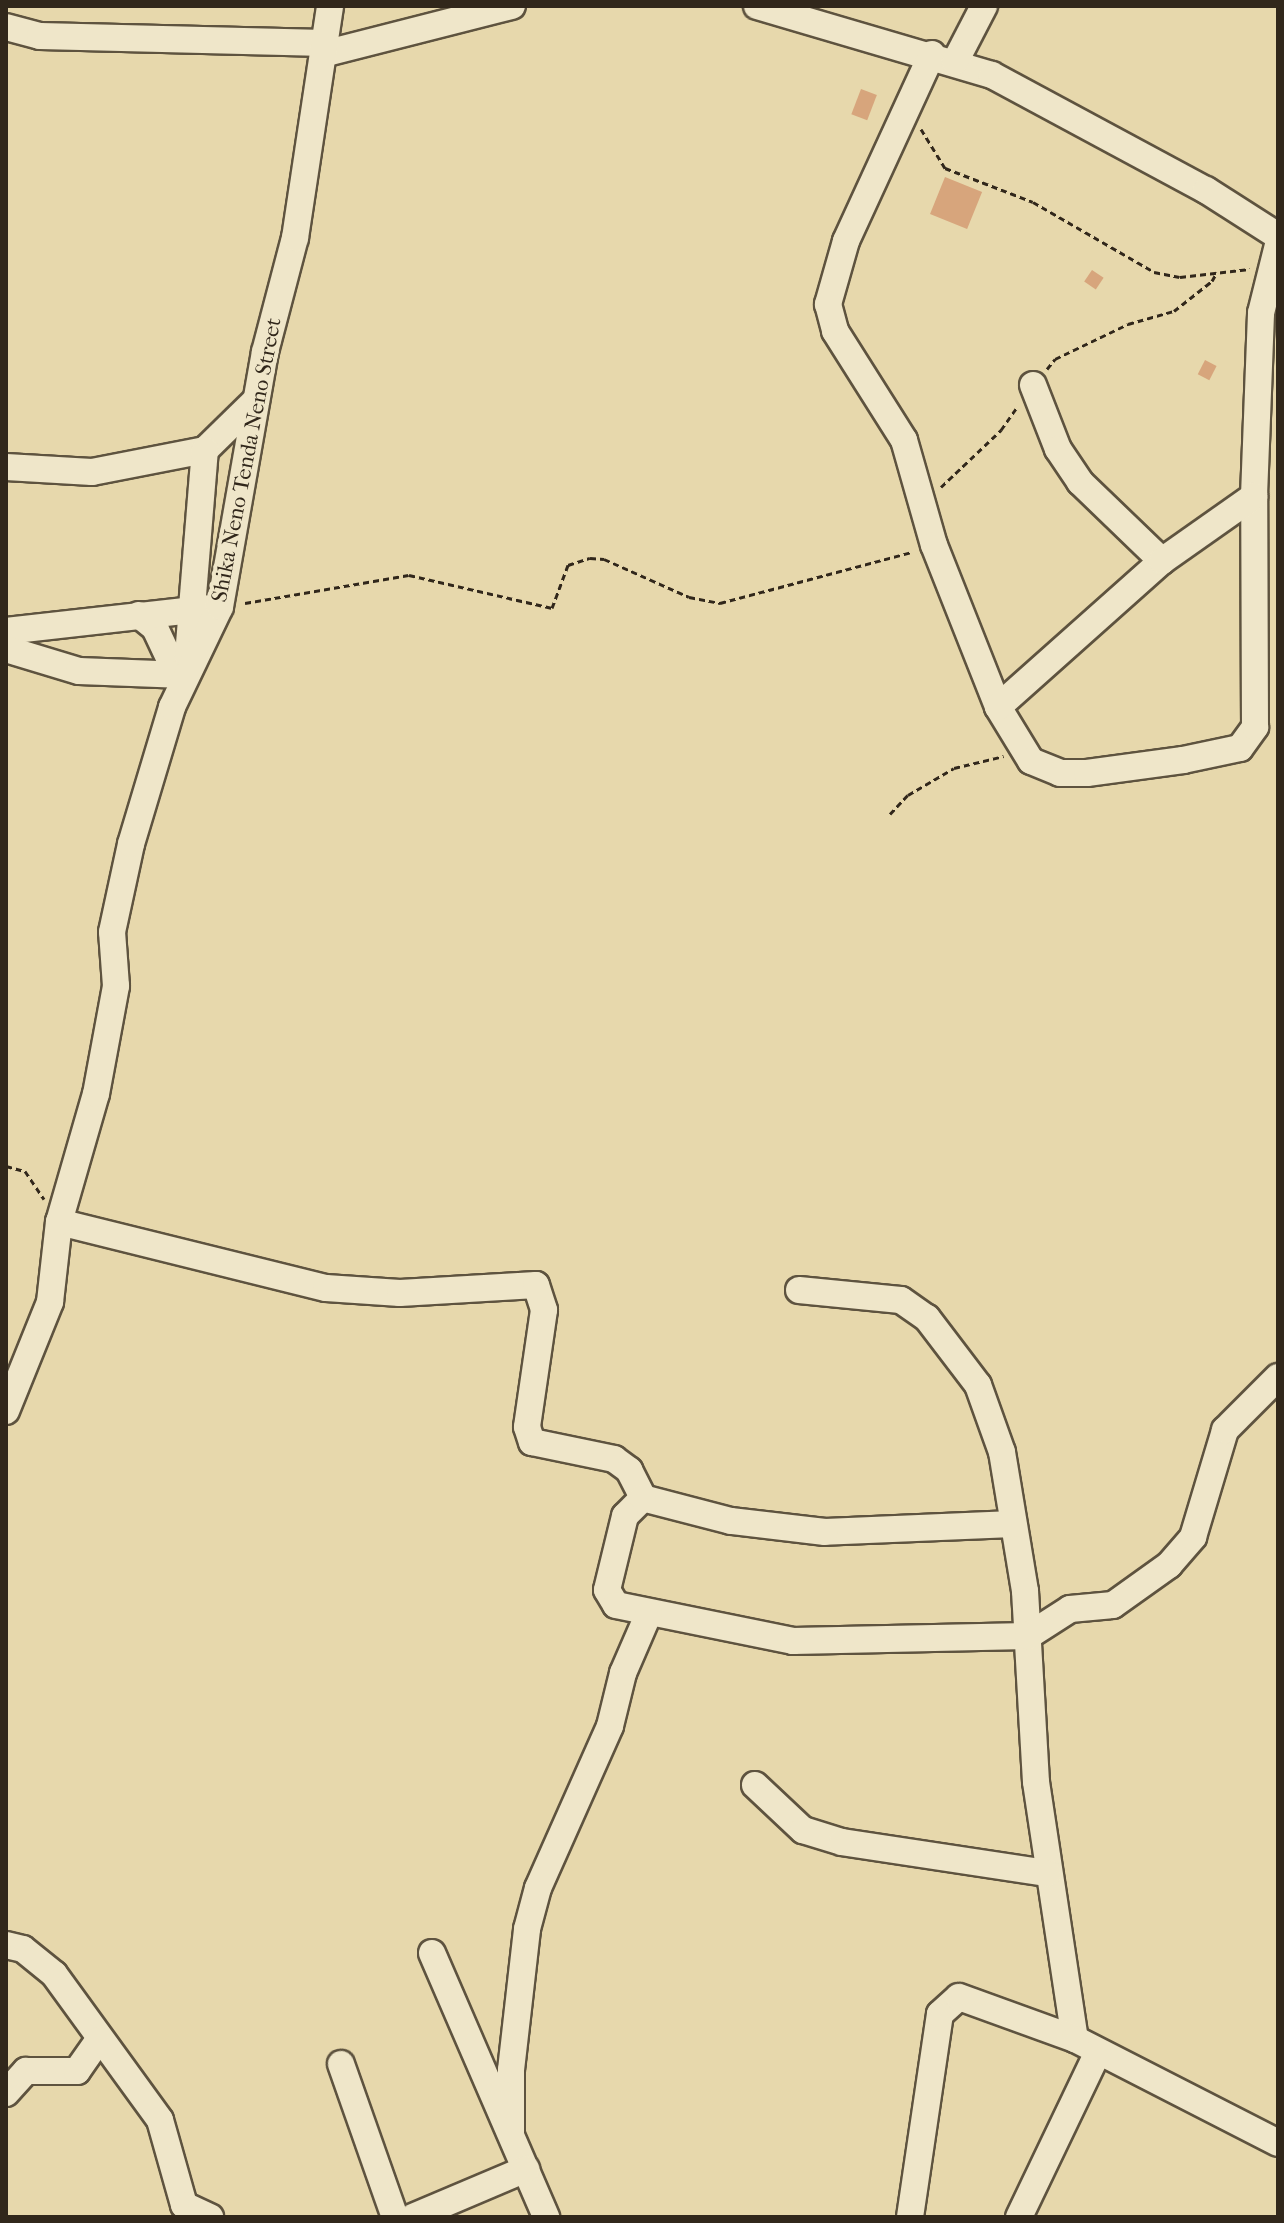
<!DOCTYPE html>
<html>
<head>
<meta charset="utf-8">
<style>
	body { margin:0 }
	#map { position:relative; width:1284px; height:2223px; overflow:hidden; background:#e7d8ac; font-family:"IM FELL French Canon",serif }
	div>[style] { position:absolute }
	.building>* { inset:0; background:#d7a57c; transform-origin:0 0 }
	.path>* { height:3px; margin-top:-1.5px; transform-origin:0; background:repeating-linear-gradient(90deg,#31271b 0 6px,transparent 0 10px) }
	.roads { filter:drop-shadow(2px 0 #5e533f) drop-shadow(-2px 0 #5e533f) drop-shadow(0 2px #5e533f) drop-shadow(0 -2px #5e533f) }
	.minor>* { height:26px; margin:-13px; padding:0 13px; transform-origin:13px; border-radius:13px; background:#efe6c9 }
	span { translate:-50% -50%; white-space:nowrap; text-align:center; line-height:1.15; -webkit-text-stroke:8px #efe6c9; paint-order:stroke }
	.street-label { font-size:22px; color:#31271b }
	.frame { position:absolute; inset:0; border:8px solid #31271b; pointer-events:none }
</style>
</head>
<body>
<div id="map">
	<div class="building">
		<i style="left:861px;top:89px;width:17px;height:27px;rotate:21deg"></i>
		<i style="left:945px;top:177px;width:40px;height:40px;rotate:22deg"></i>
		<i style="left:1092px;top:270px;width:14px;height:14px;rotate:34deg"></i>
		<i style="left:1205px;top:360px;width:13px;height:16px;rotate:27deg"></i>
	</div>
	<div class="path">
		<i style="left:921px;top:129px;width:46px;rotate:58.4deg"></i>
		<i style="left:945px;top:168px;width:94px;rotate:21.1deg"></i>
		<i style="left:1033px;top:202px;width:140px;rotate:30deg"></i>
		<i style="left:1154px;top:272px;width:26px;rotate:11deg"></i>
		<i style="left:1180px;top:277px;width:70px;rotate:-6.5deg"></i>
		<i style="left:1047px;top:369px;width:13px;rotate:-51deg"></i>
		<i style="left:1055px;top:359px;width:81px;rotate:-25.6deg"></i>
		<i style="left:1128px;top:324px;width:48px;rotate:-15.8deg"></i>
		<i style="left:1174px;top:311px;width:48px;rotate:-38.3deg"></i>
		<i style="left:1212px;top:281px;width:10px;rotate:-61deg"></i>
		<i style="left:941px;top:487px;width:83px;rotate:-43.5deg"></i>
		<i style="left:1001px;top:430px;width:29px;rotate:-55deg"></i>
		<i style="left:245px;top:603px;width:166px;rotate:-9.7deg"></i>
		<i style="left:409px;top:575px;width:147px;rotate:13deg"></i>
		<i style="left:552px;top:608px;width:46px;rotate:-69.6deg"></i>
		<i style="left:568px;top:565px;width:23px;rotate:-18deg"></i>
		<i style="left:590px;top:558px;width:14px;rotate:4deg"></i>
		<i style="left:604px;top:559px;width:93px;rotate:24.1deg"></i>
		<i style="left:689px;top:597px;width:32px;rotate:11deg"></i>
		<i style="left:720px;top:603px;width:199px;rotate:-14.9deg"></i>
		<i style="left:890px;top:814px;width:26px;rotate:-47deg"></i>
		<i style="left:908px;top:795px;width:53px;rotate:-30.4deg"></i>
		<i style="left:954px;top:768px;width:51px;rotate:-13.5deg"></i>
		<i style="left:6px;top:1166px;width:20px;rotate:15deg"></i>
		<i style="left:25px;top:1171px;width:34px;rotate:56deg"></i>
	</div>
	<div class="roads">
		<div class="minor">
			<i style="left:757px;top:6px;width:245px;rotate:16.4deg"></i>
			<i style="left:992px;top:75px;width:243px;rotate:28.3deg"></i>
			<i style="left:1206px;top:190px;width:85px;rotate:32.6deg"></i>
			<i style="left:6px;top:27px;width:35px;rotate:15deg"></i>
			<i style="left:40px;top:36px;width:285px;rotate:1.4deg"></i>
			<i style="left:323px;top:54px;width:195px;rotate:-14.3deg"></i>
			<i style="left:932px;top:54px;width:206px;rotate:114.7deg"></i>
			<i style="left:846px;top:241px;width:66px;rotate:105.9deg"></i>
			<i style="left:828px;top:304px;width:28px;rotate:75deg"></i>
			<i style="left:835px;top:331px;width:129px;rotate:57.7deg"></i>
			<i style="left:904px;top:440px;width:109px;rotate:74.1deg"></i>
			<i style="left:934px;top:545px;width:174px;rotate:68.4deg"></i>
			<i style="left:998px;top:707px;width:63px;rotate:58.6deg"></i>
			<i style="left:1031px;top:761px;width:31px;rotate:22deg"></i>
			<i style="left:1060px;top:773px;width:27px"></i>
			<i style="left:1087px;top:773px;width:97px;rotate:-7.7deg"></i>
			<i style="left:1183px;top:760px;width:58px;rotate:-11.9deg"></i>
			<i style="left:1240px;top:748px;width:26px;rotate:-54deg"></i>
			<i style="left:1255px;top:727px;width:231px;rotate:-90.2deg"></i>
			<i style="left:1254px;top:496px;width:183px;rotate:-87.8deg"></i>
			<i style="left:1261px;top:313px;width:70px;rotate:-76deg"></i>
			<i style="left:955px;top:62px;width:63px;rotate:-62.6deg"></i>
			<i style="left:1033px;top:385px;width:69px;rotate:68.7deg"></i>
			<i style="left:1058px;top:449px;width:40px;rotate:56deg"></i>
			<i style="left:1080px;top:482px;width:114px;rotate:43.9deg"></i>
			<i style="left:6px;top:467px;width:86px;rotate:3.3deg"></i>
			<i style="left:92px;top:472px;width:115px;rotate:-11deg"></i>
			<i style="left:205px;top:450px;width:71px;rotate:-44.4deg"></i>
			<i style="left:139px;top:615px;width:21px;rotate:39deg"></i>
			<i style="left:155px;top:628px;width:52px;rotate:64.9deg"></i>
			<i style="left:6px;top:631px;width:207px;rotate:-6.4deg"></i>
			<i style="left:6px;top:649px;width:76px;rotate:16.8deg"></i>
			<i style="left:79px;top:671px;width:105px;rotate:2.2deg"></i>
			<i style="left:188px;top:656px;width:207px;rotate:-85.3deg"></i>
			<i style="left:998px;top:707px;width:220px;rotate:-41.7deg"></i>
			<i style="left:1162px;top:561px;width:113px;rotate:-35.2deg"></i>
			<i style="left:59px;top:1222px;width:275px;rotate:13.9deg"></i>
			<i style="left:326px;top:1288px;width:74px;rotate:3.9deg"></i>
			<i style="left:400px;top:1293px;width:136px;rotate:-3.4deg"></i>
			<i style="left:536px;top:1285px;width:26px;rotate:72deg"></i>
			<i style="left:544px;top:1310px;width:118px;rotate:98.3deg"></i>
			<i style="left:527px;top:1427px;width:16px;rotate:72deg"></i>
			<i style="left:532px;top:1442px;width:84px;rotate:11.7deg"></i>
			<i style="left:614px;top:1459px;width:19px;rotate:36deg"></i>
			<i style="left:629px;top:1470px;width:31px;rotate:63deg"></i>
			<i style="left:799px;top:1290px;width:102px;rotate:5.6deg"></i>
			<i style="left:901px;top:1300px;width:32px;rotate:35deg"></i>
			<i style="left:927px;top:1318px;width:84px;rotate:52.7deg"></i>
			<i style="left:978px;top:1385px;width:71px;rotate:70.3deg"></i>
			<i style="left:1002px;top:1452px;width:141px;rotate:80.6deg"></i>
			<i style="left:1025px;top:1591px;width:191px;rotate:86.7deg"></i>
			<i style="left:1036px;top:1782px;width:260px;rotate:81.4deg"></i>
			<i style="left:6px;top:1411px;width:118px;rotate:-68deg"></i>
			<i style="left:50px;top:1302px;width:81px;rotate:-83.6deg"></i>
			<i style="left:59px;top:1222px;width:133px;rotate:-73.9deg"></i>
			<i style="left:96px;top:1094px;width:110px;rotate:-79.5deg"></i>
			<i style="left:116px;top:986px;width:54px;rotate:-94.2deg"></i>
			<i style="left:112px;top:932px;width:90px;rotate:-77.8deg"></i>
			<i style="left:131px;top:844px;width:143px;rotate:-73.3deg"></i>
			<i style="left:172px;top:707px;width:111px;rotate:-64.4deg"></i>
			<i style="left:220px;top:607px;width:259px;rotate:-80deg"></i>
			<i style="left:265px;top:352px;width:118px;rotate:-75.3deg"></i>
			<i style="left:295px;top:238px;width:235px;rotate:-81.4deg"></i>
			<i style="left:1013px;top:1524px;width:188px;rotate:177.6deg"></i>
			<i style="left:825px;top:1532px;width:95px;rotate:-173.3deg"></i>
			<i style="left:731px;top:1521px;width:91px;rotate:-165.4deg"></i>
			<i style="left:643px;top:1498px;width:25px;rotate:135deg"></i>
			<i style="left:625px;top:1516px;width:76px;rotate:103.7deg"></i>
			<i style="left:607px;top:1590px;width:17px;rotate:59deg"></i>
			<i style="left:616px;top:1605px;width:181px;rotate:11.5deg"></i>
			<i style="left:793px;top:1641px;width:235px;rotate:-1.2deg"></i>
			<i style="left:1028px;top:1636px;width:50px;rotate:-32.7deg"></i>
			<i style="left:1070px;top:1609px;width:43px;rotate:-5.3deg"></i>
			<i style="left:1113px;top:1605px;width:69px;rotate:-35.5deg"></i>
			<i style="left:1169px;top:1565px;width:37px;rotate:-49deg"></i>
			<i style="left:1193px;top:1537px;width:112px;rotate:-73.3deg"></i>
			<i style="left:1225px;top:1430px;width:75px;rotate:-45deg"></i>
			<i style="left:755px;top:1785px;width:66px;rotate:43.2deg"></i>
			<i style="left:803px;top:1830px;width:41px;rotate:17.1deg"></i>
			<i style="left:842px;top:1842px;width:208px;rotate:8.6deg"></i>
			<i style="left:6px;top:1945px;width:17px;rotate:13deg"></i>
			<i style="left:23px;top:1949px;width:40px;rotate:39deg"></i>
			<i style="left:54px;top:1974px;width:180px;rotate:54deg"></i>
			<i style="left:160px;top:2120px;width:88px;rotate:74.2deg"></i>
			<i style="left:184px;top:2205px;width:29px;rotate:25deg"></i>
			<i style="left:432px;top:1953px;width:288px;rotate:66.6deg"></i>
			<i style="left:341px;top:2064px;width:162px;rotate:70.6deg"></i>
			<i style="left:6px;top:2093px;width:30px;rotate:-48deg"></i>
			<i style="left:26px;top:2071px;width:51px"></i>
			<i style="left:77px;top:2071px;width:38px;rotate:-55deg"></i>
			<i style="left:511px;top:2133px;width:63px;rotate:-90deg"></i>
			<i style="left:511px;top:2070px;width:142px;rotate:-83.5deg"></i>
			<i style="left:527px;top:1929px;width:42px;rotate:-75deg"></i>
			<i style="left:538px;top:1888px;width:177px;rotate:-66deg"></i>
			<i style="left:610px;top:1726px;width:55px;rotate:-76.2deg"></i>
			<i style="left:623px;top:1673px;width:65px;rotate:-66.6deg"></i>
			<i style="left:413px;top:2217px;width:123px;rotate:-23deg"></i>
			<i style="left:910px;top:2217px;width:205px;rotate:-81.6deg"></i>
			<i style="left:940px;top:2014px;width:25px;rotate:-42deg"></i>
			<i style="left:959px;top:1997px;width:123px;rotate:19.9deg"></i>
			<i style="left:1075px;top:2039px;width:228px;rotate:27.1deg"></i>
			<i style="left:1019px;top:2217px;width:183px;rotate:-64.4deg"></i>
		</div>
	</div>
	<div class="street-label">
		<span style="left:247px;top:460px;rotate:-79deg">Shika Neno Tenda Neno Street</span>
	</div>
	<div class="frame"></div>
</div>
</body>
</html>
